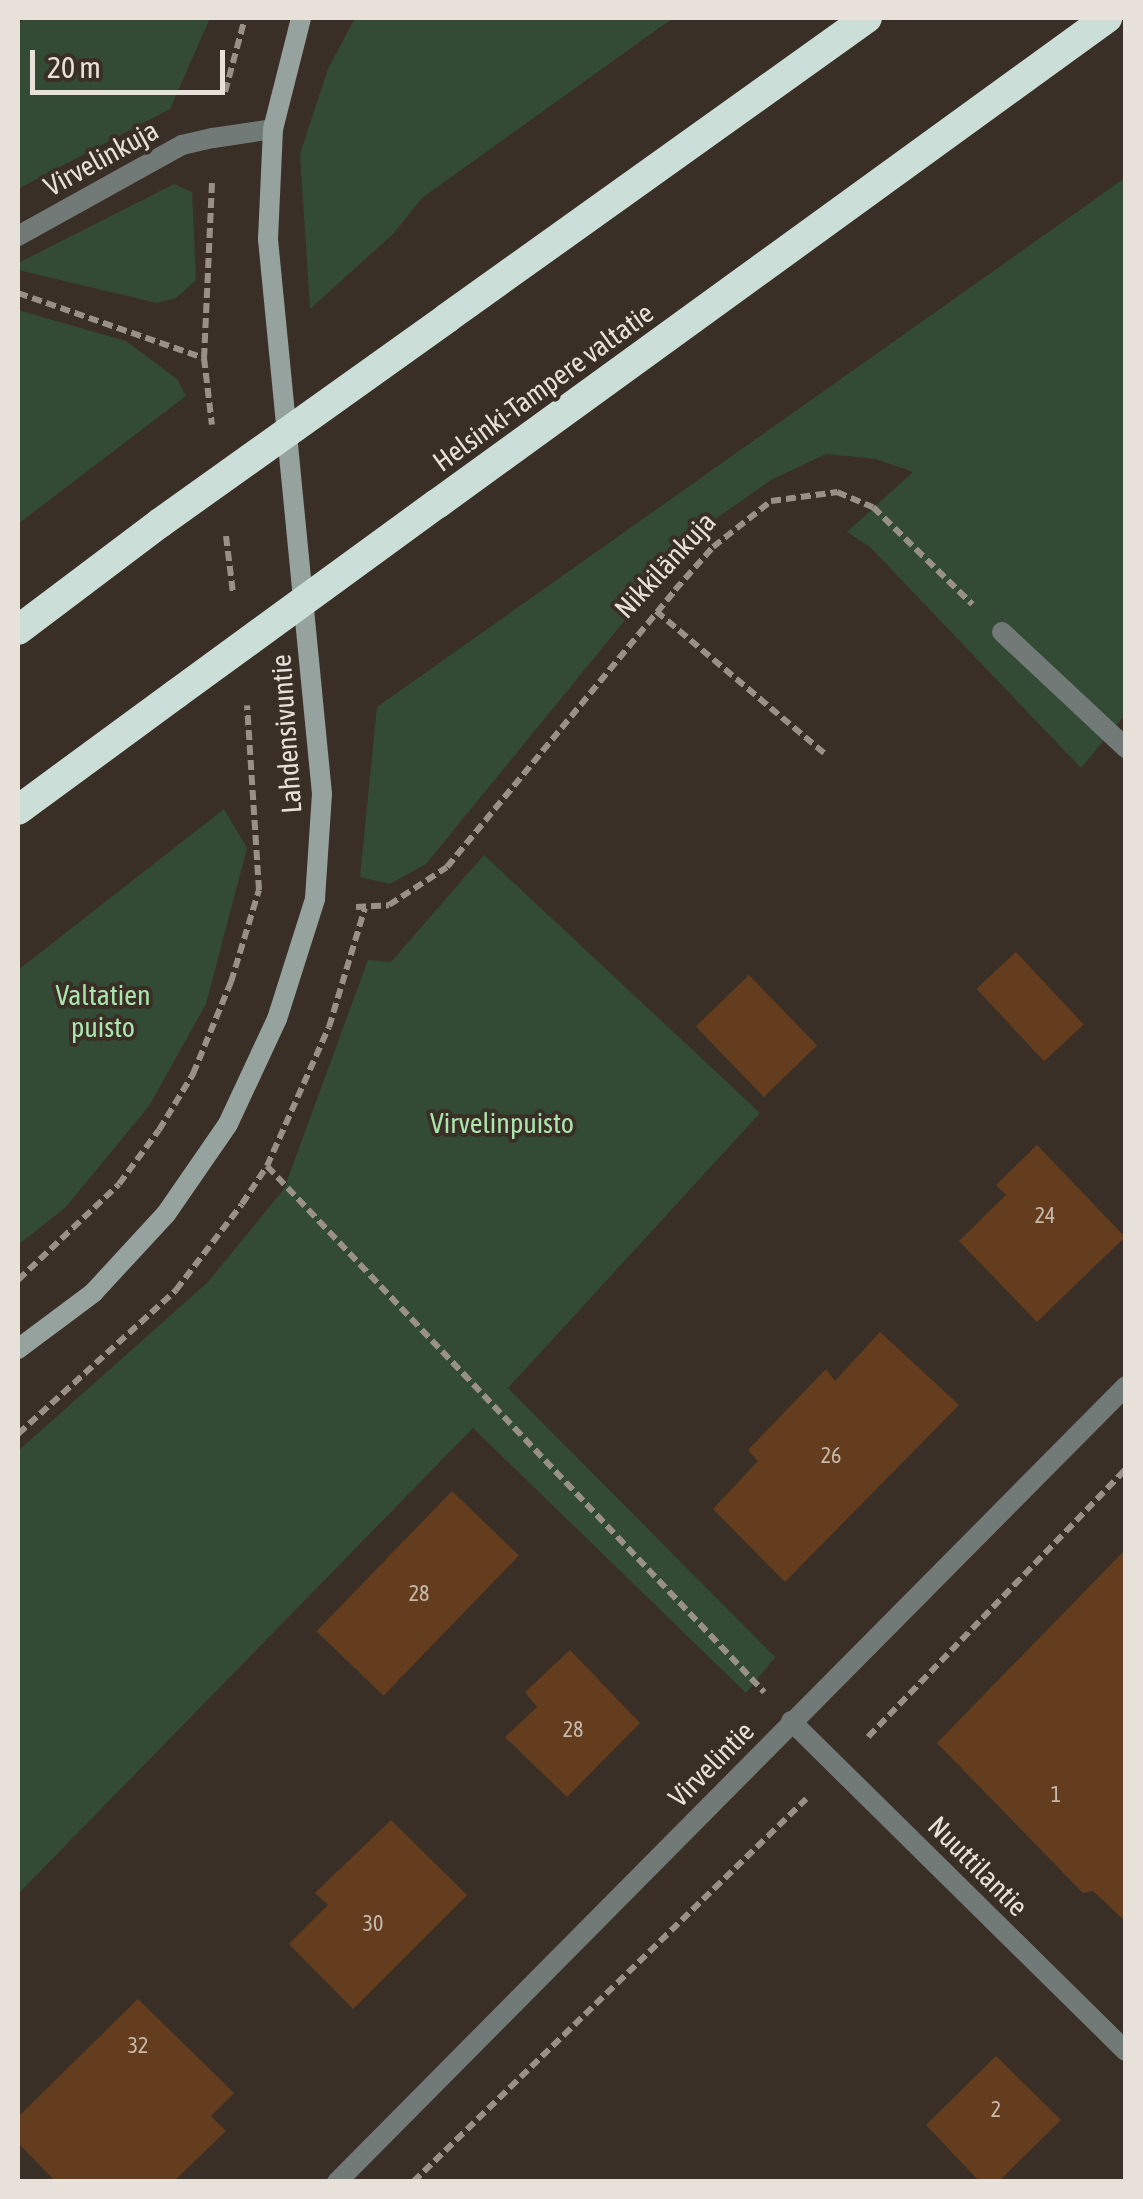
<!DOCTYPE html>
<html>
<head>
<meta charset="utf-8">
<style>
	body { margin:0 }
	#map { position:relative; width:1143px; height:2199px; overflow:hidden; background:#3a2f26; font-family:"Asap Condensed",sans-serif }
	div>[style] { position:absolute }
	.green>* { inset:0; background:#334a34 }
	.building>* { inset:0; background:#633d1d; transform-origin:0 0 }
	.path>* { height:6px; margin-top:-3px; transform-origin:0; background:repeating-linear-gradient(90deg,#999088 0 10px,transparent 0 15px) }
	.service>* { height:20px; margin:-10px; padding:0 10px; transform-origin:10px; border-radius:10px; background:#727a77 }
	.minor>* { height:20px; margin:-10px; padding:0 10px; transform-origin:10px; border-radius:10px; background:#727a77 }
	.secondary>* { height:20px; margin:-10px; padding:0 10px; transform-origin:10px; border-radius:10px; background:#96a29e }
	.motorway>* { height:30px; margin:-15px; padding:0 15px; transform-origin:15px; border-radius:15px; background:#cbded7 }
	.motorway-bridge>* { height:30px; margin:-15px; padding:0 15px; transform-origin:15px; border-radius:15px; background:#cbded7 }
	span { translate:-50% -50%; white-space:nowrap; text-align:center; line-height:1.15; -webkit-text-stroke:8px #3a2f26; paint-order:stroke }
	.number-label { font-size:22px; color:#c7b8ab }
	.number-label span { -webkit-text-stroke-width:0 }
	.street-label { font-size:28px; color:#e8e1da }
	.park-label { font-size:28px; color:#aae6ac }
	.frame { position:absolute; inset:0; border:20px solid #e8e1da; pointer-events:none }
	.scale { position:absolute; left:30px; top:50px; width:195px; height:45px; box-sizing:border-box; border:5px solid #e8e1da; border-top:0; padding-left:12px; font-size:30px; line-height:35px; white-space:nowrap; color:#e8e1da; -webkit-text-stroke:8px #3a2f26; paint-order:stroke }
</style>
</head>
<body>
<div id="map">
	<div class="green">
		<i style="clip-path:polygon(25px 18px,210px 18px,170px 109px,18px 189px,18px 24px)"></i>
		<i style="clip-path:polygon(355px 18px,673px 18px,422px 198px,394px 233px,310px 309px,300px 154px,328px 69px)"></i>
		<i style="clip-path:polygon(1125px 178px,1125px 715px,1081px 768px,870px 547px,847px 532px,913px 472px,876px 459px,826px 454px,771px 480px,697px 532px,426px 864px,390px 884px,360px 877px,377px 707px)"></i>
		<i style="clip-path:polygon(174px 184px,192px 192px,196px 280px,176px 298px,157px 303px,18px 270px,18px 263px)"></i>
		<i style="clip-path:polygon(18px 310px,126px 341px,177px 379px,186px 396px,18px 524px)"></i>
		<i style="clip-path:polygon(224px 809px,247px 848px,206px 1004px,149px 1106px,65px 1208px,18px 1245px,18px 970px)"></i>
		<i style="clip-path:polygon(484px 855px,760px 1113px,508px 1388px,775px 1657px,746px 1693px,473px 1428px,18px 1894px,18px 1451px,208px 1282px,284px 1189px,368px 960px,391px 962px)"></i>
	</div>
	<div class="building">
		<i style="left:1016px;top:952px;width:99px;height:54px;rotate:47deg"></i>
		<i style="left:749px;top:975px;width:98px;height:74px;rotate:46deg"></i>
		<i style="clip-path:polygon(1037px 1145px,1125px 1237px,1037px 1322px,959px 1241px,1006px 1195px,996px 1185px)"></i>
		<i style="clip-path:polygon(880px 1332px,959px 1405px,785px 1582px,713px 1509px,758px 1461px,748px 1450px,826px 1369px,835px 1381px)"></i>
		<i style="left:452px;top:1491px;width:93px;height:195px;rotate:44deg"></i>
		<i style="clip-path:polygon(1126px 1549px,1126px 1922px,1093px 1891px,1083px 1893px,937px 1743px)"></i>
		<i style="clip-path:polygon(570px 1650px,640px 1723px,567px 1797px,505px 1737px,537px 1707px,525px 1692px)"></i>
		<i style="clip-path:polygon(391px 1820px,467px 1895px,353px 2009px,289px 1944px,328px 1905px,315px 1893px)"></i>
		<i style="clip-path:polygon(138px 1999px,234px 2093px,211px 2116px,226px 2131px,173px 2182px,56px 2182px,18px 2143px,18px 2117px)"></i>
		<i style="clip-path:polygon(996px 2056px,1061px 2120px,998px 2182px,980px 2182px,926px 2125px)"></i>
	</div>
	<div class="path">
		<i style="left:225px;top:92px;width:77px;rotate:-74.9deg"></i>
		<i style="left:212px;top:183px;width:175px;rotate:92.6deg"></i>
		<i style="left:204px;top:358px;width:67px;rotate:83.2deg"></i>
		<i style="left:18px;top:293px;width:197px;rotate:19.3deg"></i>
		<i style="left:226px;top:536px;width:57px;rotate:83deg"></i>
		<i style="left:656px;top:611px;width:220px;rotate:40.2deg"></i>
		<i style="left:356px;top:907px;width:33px;rotate:-3deg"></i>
		<i style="left:389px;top:905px;width:69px;rotate:-33.2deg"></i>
		<i style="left:447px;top:867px;width:359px;rotate:-50.5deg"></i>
		<i style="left:675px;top:590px;width:57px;rotate:-48.5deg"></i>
		<i style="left:713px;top:547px;width:74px;rotate:-38.4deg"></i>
		<i style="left:771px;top:501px;width:67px;rotate:-7.8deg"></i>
		<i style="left:837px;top:492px;width:39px;rotate:23deg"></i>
		<i style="left:873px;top:507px;width:139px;rotate:44.4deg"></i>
		<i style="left:267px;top:1166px;width:724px;rotate:46.62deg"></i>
		<i style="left:18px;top:1280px;width:139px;rotate:-43.5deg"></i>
		<i style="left:119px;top:1184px;width:67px;rotate:-53.5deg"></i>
		<i style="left:159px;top:1130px;width:66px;rotate:-58.7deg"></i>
		<i style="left:193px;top:1074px;width:100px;rotate:-67.6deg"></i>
		<i style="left:231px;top:982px;width:96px;rotate:-73.1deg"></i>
		<i style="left:259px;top:890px;width:185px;rotate:-93.7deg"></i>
		<i style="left:18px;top:1434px;width:214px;rotate:-42.3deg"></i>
		<i style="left:176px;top:1290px;width:108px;rotate:-52.5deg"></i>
		<i style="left:242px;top:1204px;width:45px;rotate:-56.7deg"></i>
		<i style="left:267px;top:1166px;width:152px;rotate:-66deg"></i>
		<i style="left:329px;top:1027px;width:124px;rotate:-73.2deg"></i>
		<i style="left:868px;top:1737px;width:372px;rotate:-46.1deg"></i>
		<i style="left:413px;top:2182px;width:549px;rotate:-44.26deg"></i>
	</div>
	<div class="service">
		<i style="left:18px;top:236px;width:188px;rotate:-29deg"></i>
		<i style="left:182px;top:145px;width:32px;rotate:-13deg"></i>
		<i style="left:1002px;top:632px;width:170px;rotate:43.1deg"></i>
	</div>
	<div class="minor">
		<i style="left:213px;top:138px;width:61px;rotate:-8.5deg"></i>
		<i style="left:791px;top:1721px;width:470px;rotate:44.6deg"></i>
		<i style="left:337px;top:2182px;width:1121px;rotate:-45.25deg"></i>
	</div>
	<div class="secondary">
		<i style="left:18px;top:1349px;width:94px;rotate:-36.7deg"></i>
		<i style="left:93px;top:1293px;width:108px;rotate:-47.3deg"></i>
		<i style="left:166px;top:1214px;width:109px;rotate:-55.4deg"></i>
		<i style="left:228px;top:1124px;width:116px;rotate:-65deg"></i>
		<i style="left:277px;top:1019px;width:126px;rotate:-72.4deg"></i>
		<i style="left:315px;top:899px;width:105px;rotate:-86.2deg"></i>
		<i style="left:322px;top:794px;width:558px;rotate:-95.56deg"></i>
		<i style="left:268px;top:239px;width:110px;rotate:-87.4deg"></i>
		<i style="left:273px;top:129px;width:114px;rotate:-75.8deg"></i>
	</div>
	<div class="motorway">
		<i style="left:447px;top:318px;width:516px;rotate:-35.54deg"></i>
		<i style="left:437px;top:504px;width:828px;rotate:-35.96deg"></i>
		<i style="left:18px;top:630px;width:178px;rotate:-37deg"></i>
		<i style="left:18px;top:810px;width:196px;rotate:-36.3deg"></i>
	</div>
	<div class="motorway-bridge">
		<i style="left:160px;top:523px;width:353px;rotate:-35.5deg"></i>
		<i style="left:176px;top:694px;width:323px;rotate:-36.1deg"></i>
	</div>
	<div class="number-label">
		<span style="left:1045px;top:1216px">24</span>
		<span style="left:831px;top:1456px">26</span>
		<span style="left:419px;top:1594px">28</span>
		<span style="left:573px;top:1730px">28</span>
		<span style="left:1056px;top:1795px">1</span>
		<span style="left:373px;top:1924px">30</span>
		<span style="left:138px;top:2046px">32</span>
		<span style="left:996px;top:2110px">2</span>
	</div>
	<div class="street-label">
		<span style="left:101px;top:158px;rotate:-29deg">Virvelinkuja</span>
		<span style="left:543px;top:387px;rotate:-36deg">Helsinki-Tampere valtatie</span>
		<span style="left:665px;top:565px;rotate:-47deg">Nikkilänkuja</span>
		<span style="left:286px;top:734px;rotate:-94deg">Lahdensivuntie</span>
		<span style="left:711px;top:1764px;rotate:-45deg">Virvelintie</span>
		<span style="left:978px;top:1866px;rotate:45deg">Nuuttilantie</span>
	</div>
	<div class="park-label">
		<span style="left:103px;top:1011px">Valtatien<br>puisto</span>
		<span style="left:502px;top:1123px">Virvelinpuisto</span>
	</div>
	<div class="frame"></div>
	<div class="scale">20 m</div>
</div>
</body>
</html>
